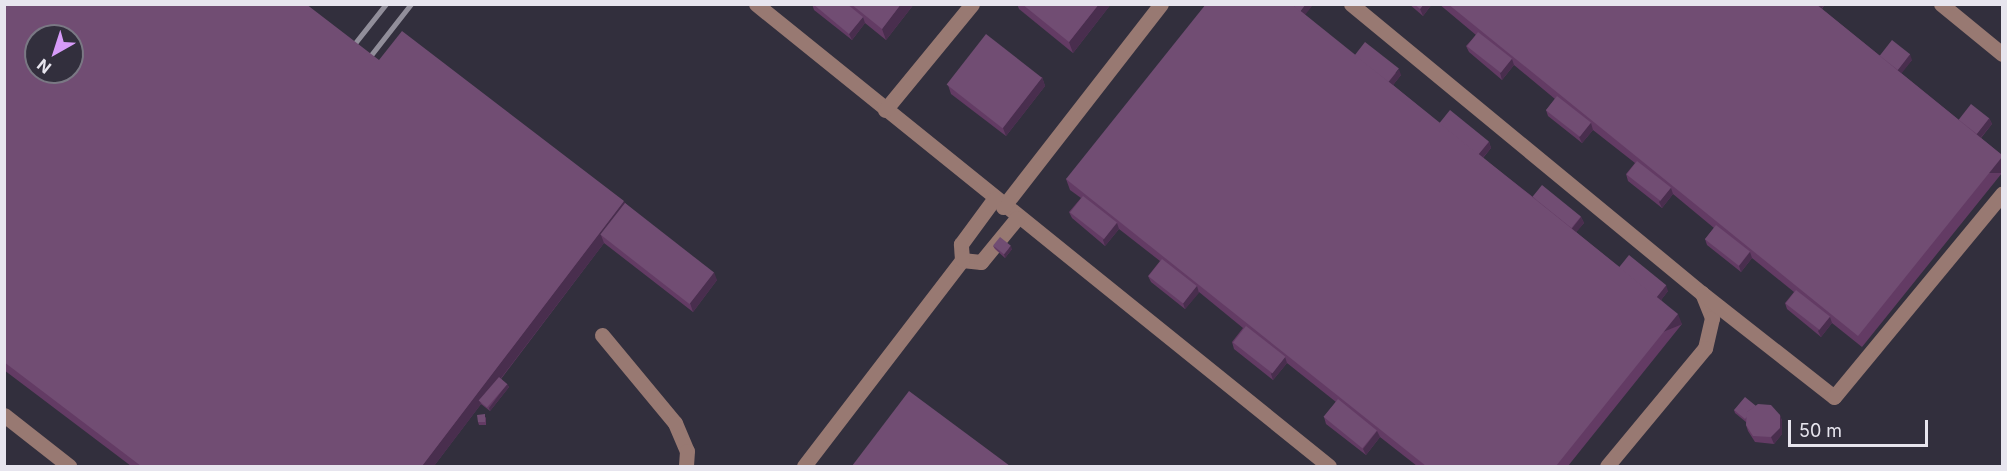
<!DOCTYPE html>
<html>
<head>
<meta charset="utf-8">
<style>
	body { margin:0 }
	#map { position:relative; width:2007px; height:471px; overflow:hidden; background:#322f3d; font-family:Inter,sans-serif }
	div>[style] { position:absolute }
	.minor>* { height:15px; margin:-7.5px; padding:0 7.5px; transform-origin:7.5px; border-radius:7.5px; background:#987972 }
	.rail>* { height:4.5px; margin:-2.25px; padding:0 2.25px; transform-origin:2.25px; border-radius:2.25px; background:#918e9a }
	.wall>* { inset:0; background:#633b64 }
	.shaded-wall>* { inset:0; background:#492e4e; transform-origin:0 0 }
	.building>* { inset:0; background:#714d73; transform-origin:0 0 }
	span { translate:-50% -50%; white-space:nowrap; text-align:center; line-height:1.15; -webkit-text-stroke:4.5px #322f3d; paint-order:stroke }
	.frame { position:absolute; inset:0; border:6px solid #e7e5ee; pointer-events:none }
	.north { position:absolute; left:24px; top:24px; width:60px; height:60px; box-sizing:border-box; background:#322f3d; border:2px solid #7a7884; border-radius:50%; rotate:219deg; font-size:16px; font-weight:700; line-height:24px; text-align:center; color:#e7e5ee }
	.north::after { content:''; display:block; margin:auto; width:21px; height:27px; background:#d79bf9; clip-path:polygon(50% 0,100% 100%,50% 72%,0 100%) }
	.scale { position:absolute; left:1788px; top:420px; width:140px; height:27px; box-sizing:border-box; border:3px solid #e7e5ee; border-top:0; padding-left:8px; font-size:18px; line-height:21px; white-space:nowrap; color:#e7e5ee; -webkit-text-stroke:4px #322f3d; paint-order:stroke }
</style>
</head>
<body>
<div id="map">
	<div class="minor">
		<i style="left:756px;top:4px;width:736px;rotate:38.88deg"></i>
		<i style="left:1351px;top:4px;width:455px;rotate:39.5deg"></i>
		<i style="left:1702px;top:293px;width:27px;rotate:68deg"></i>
		<i style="left:1712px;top:318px;width:31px;rotate:103deg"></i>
		<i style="left:1705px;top:348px;width:153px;rotate:129.7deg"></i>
		<i style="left:1941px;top:4px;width:79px;rotate:39.3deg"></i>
		<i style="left:885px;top:110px;width:137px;rotate:-50.6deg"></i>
		<i style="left:1003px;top:207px;width:257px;rotate:-52.1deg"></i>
		<i style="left:962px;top:260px;width:19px;rotate:6deg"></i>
		<i style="left:981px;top:262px;width:57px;rotate:-50.7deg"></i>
		<i style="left:1704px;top:295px;width:165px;rotate:38.1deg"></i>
		<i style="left:1834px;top:397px;width:264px;rotate:-50.4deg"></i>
		<i style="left:602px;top:335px;width:114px;rotate:50.3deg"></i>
		<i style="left:675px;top:423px;width:30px;rotate:67deg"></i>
		<i style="left:687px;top:451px;width:15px;rotate:94deg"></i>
		<i style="left:4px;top:415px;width:83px;rotate:38.1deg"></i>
		<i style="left:804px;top:466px;width:260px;rotate:-52.5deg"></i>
		<i style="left:962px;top:260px;width:16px;rotate:-94deg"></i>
		<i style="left:961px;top:244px;width:56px;rotate:-53.7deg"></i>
	</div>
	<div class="rail">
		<i style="left:352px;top:47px;width:55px;rotate:-51.7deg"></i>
		<i style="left:368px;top:59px;width:70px;rotate:-52deg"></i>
	</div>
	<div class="wall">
		<i style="clip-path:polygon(4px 4px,379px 60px,625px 203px,717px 280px,693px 312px,604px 243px,501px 379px,507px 384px,509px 387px,490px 411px,481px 404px,434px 466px,131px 466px,4px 370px)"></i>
		<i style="clip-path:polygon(812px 4px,914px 4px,886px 40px,865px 23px,852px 40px,814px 10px)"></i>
		<i style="clip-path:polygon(1017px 4px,1111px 4px,1073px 53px,1019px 9px)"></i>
		<i style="clip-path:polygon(1409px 4px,1432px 4px,1423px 16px)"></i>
		<i style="clip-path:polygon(1439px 4px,1825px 4px,1822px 9px,1879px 55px,1912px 60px,1901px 73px,1959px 120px,1989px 118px,1992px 124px,1981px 138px,2002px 155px,2002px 173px,1862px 347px,1832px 323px,1821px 337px,1787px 309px,1785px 303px,1794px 292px,1752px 258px,1741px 272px,1707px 245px,1705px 239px,1714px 228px,1673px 194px,1662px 208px,1628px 181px,1626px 174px,1635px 163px,1593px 130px,1582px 143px,1548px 116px,1546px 110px,1555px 99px,1514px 65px,1502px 80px,1469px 52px,1466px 46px,1476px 35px)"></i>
		<i style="clip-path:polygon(1305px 15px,1354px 55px,1401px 75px,1393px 85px,1439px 123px,1489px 142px,1491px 148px,1483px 158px,1533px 197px,1581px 217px,1584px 223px,1576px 232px,1619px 267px,1668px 291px,1661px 300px,1682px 324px,1568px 466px,1417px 466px,1380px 437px,1366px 455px,1326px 424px,1324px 417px,1336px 402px,1287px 363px,1273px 380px,1234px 349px,1232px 342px,1243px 328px,1199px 292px,1185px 309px,1151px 282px,1148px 276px,1160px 261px,1119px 229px,1105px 246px,1072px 218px,1069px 212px,1081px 198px,1070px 190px,1066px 179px)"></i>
		<i style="clip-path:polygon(1042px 77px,1045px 86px,1006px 136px,951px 94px,948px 85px)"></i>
		<i style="clip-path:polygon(993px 246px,1012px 249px,1005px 258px,995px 249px)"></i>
		<i style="clip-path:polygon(1756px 406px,1780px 415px,1782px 421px,1782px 434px,1774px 444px,1755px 442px,1748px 431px,1746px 425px,1746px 422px,1735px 413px,1734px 410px)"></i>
		<i style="clip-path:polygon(486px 417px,486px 425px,479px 425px,478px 422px)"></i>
	</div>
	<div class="shaded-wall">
		<i style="clip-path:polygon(901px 4px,914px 4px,886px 40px,882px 29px)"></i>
		<i style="clip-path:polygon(1099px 4px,1111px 4px,1073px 53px,1069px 42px)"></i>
		<i style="clip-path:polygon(1306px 4px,1313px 5px,1301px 20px,1299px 14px)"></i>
		<i style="clip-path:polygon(1424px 4px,1432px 4px,1423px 16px,1420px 9px)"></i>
		<i style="clip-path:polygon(1818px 4px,1825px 4px,1818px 13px,1816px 7px)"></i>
		<i style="clip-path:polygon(863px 17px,865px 23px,852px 40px,849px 34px)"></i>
		<i style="clip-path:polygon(1910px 54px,1912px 60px,1898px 78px,1896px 72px)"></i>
		<i style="clip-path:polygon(1512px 59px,1514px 65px,1502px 80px,1500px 73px)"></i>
		<i style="clip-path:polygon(1399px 69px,1401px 75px,1389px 90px,1387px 84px)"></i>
		<i style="clip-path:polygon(1042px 77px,1045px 86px,1006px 136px,1003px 128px)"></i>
		<i style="clip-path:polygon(1989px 118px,1992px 124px,1977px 142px,1975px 136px)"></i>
		<i style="clip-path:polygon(1591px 123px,1593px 130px,1582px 143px,1579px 137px)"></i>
		<i style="clip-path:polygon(1489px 142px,1491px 148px,1479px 162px,1477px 156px)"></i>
		<i style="left:2002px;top:157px;width:16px;height:230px;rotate:90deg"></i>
		<i style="clip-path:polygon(1671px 188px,1673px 194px,1662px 208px,1659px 202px)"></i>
		<i style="clip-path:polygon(624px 201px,628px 212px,601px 235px,604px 243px,482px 403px,480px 401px,481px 404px,434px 466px,422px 466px)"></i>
		<i style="clip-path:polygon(1581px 217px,1584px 223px,1572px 237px,1570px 231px)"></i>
		<i style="clip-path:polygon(1117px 223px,1119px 229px,1105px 246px,1103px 240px)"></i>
		<i style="clip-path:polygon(1011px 246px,1012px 249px,1005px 258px,1004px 254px)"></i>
		<i style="clip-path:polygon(1750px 252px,1752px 258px,1741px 272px,1739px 266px)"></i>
		<i style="clip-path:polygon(714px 272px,717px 280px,693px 312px,690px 303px)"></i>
		<i style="clip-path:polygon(1666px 285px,1668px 291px,1657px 305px,1655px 299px)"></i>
		<i style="clip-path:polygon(1197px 286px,1199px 293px,1185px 309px,1183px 303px)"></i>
		<i style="left:1678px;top:314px;width:11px;height:195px;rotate:68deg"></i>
		<i style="clip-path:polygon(1830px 317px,1832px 323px,1821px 337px,1818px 331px)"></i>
		<i style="clip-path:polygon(1285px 357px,1287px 363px,1273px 380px,1271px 374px)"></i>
		<i style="clip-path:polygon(507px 384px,509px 387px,490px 411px,489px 408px)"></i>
		<i style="clip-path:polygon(1780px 415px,1782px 421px,1782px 434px,1774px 444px,1771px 437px)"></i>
		<i style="clip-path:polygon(1377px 431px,1380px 437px,1366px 455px,1363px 449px)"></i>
	</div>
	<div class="building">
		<i style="clip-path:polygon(evenodd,4px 4px,306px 4px,379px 60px,402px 31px,624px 201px,422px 466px,141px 466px,4px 362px,4px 4px,36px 36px,72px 36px,72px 72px,36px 72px,36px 36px)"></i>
		<i style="clip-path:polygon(813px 4px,847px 4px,863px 17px,849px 34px)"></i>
		<i style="clip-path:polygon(851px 4px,901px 4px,882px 29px)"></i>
		<i style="clip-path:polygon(1022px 4px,1099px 4px,1069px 42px)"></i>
		<i style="clip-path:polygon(1206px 4px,1292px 4px,1678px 314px,1556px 466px,1426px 466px,1066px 179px)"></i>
		<i style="clip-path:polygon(1292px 4px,1306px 4px,1300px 12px)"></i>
		<i style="clip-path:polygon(1414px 4px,1424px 4px,1420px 9px)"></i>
		<i style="clip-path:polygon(1448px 4px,1816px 4px,2002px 155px,2002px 157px,1858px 336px)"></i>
		<i style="left:1478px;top:32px;width:43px;height:18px;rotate:38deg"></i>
		<i style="left:986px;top:34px;width:71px;height:64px;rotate:38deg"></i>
		<i style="left:1892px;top:40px;width:23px;height:20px;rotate:38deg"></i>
		<i style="left:1365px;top:42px;width:43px;height:17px;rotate:38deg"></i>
		<i style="left:1557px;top:96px;width:43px;height:18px;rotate:38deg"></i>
		<i style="left:1971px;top:104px;width:23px;height:20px;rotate:38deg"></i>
		<i style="left:1450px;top:110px;width:50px;height:17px;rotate:39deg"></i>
		<i style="left:1637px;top:161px;width:43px;height:17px;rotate:38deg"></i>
		<i style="left:1542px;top:185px;width:50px;height:15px;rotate:39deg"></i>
		<i style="left:1083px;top:196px;width:43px;height:21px;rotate:38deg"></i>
		<i style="left:625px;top:203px;width:113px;height:40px;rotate:38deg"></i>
		<i style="left:1716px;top:225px;width:43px;height:18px;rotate:38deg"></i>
		<i style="left:1000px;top:237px;width:14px;height:11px;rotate:39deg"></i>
		<i style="left:1629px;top:255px;width:48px;height:16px;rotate:39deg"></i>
		<i style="left:1162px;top:259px;width:44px;height:22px;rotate:38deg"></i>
		<i style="left:1796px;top:290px;width:43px;height:17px;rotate:38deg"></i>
		<i style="left:1246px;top:326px;width:50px;height:21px;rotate:38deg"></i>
		<i style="left:499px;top:377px;width:11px;height:31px;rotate:41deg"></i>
		<i style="clip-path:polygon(909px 391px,1010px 466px,852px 466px)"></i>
		<i style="clip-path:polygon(1745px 397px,1756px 406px,1747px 412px,1747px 417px,1745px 419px,1734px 410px)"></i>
		<i style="left:1338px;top:399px;width:50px;height:23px;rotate:39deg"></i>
		<i style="clip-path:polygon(1758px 404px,1771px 405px,1780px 415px,1780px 428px,1771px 437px,1753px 436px,1746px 425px,1747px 412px)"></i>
		<i style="clip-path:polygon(485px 414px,485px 422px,478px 422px,477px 415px)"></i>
	</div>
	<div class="frame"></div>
	<div class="north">N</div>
	<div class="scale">50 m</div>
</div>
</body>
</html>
